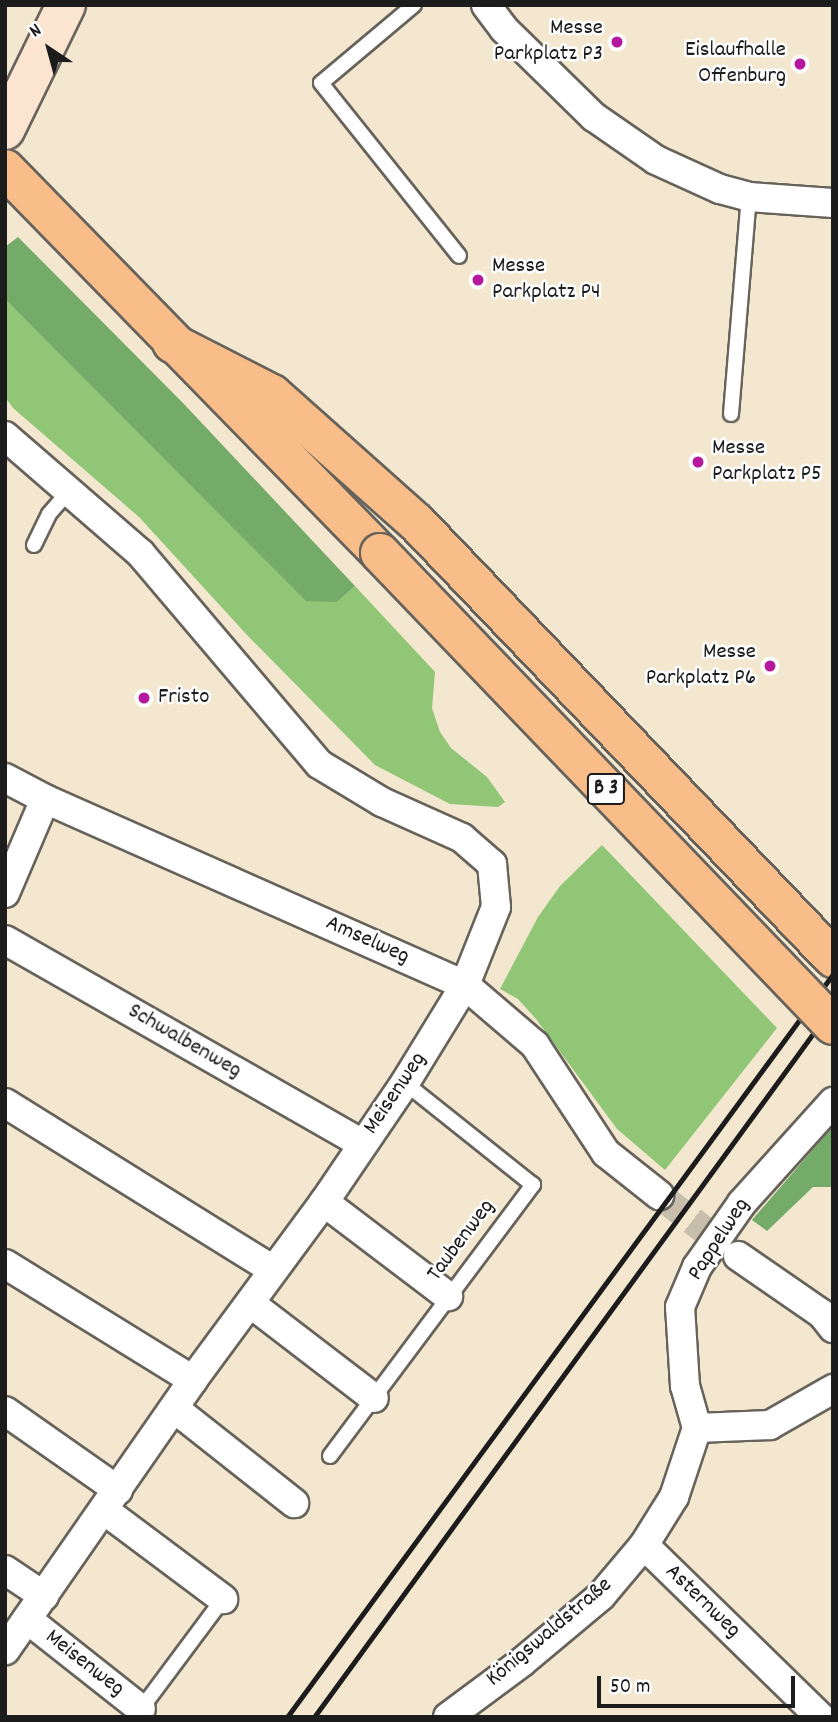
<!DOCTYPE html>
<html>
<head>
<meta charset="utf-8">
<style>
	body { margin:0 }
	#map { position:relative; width:838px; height:1722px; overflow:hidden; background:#f3e7d0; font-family:Dekko,sans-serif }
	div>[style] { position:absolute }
	.green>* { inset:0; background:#91c677 }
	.forest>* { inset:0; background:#74ab68 }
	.street-tunnel>* { height:28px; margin-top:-14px; transform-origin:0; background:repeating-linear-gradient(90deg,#c8beac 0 28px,transparent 0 42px) }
	.roads { filter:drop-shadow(2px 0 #67635b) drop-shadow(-2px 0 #67635b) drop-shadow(0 2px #67635b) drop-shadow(0 -2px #67635b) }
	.lane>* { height:14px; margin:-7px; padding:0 7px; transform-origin:7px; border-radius:7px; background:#fff }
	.street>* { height:28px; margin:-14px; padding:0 14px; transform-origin:14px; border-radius:14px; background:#fff }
	.secondary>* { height:38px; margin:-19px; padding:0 19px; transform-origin:19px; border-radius:19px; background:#fce5d0 }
	.highway>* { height:38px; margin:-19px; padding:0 19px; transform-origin:19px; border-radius:19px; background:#f8bd89 }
	.rail>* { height:5px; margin:-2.5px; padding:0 2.5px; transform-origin:2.5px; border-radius:2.5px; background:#1c1c1c }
	.bridges { filter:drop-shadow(2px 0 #67635b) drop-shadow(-2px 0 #67635b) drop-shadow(0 2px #67635b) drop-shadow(0 -2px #67635b) }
	.highway-bridge>* { height:38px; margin:-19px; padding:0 19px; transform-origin:19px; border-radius:19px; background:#f8bd89 }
	.dots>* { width:19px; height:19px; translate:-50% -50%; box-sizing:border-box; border:4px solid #fff; border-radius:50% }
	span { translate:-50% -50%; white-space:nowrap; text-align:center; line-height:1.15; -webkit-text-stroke:5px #fff; paint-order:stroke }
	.shield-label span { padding:2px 5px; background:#fff; border:2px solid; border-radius:5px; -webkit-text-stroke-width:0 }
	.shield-label { font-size:21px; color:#1c1c1c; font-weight:700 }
	.poi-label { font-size:23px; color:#1c1c1c }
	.right { translate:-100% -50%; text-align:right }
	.left { translate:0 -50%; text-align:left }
	.street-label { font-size:23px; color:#1c1c1c }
	.frame { position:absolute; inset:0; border:7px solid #1c1c1c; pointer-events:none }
	.north { position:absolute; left:14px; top:14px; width:70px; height:70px; -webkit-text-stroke:5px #fff; paint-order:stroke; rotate:324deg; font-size:19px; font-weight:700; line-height:28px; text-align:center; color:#1c1c1c }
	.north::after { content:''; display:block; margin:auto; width:24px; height:32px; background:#1c1c1c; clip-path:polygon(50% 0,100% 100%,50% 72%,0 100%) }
	.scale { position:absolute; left:597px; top:1676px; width:198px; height:32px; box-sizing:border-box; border:4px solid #1c1c1c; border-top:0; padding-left:9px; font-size:21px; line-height:24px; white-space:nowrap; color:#1c1c1c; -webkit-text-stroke:5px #fff; paint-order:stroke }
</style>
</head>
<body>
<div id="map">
	<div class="green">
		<i style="clip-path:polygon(5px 299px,134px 426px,337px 602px,355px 586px,435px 672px,432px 708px,440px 732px,451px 748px,487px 777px,505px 802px,498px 807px,450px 804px,375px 765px,247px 635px,139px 517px,13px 408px,5px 397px)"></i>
		<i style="clip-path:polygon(602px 845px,777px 1028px,665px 1170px,617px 1129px,536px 1019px,518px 999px,500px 989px,538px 917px,560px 886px)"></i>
	</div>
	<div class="forest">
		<i style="clip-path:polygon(18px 237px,183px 403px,355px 586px,337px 602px,306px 601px,5px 299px,5px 247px)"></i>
		<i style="clip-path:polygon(833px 1126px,833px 1187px,813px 1187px,767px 1231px,752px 1220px)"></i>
	</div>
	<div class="street-tunnel">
		<i style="left:659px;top:1195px;width:95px;rotate:37.7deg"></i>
	</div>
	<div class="roads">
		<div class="lane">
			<i style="left:414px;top:5px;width:121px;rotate:140deg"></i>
			<i style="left:321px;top:83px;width:221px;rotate:51.4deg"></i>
			<i style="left:731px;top:414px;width:218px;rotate:-85.3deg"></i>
			<i style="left:34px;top:545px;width:34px;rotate:-64deg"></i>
			<i style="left:49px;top:514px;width:32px;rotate:-49deg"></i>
			<i style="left:330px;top:1456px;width:339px;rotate:-53.2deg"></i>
			<i style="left:533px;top:1185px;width:164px;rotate:-141.4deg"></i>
			<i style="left:138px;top:1713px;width:147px;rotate:-53.3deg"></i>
		</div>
		<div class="street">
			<i style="left:486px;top:5px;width:30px;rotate:53deg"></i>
			<i style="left:504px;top:29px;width:126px;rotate:44.4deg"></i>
			<i style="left:594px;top:117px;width:75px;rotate:34.7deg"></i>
			<i style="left:656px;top:160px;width:70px;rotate:24.4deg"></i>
			<i style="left:720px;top:189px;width:30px;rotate:15deg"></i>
			<i style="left:749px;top:197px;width:84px;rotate:4.1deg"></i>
			<i style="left:5px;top:436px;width:180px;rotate:40.9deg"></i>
			<i style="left:141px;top:554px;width:275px;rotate:49.7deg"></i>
			<i style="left:319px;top:764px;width:74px;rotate:31.1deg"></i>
			<i style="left:382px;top:802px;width:88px;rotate:24.2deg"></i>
			<i style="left:462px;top:838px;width:40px;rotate:41deg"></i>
			<i style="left:492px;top:864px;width:43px;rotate:84.7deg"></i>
			<i style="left:496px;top:907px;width:84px;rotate:111.7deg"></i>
			<i style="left:465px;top:985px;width:115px;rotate:121.5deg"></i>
			<i style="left:405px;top:1083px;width:144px;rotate:124.2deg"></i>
			<i style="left:324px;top:1202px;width:221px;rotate:126.4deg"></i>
			<i style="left:193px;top:1380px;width:329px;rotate:124.8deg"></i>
			<i style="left:5px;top:778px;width:45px;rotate:27.7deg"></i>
			<i style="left:45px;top:799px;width:459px;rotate:23.9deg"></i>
			<i style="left:465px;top:985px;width:92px;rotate:40.6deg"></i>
			<i style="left:535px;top:1045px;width:129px;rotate:56.7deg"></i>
			<i style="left:606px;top:1153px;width:68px;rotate:38.4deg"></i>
			<i style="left:5px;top:893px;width:102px;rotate:-66.9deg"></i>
			<i style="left:5px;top:940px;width:411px;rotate:29.7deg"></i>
			<i style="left:5px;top:1103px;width:316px;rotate:31.9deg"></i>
			<i style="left:324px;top:1202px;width:156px;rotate:37.2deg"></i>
			<i style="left:738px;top:1256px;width:102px;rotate:34.6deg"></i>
			<i style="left:822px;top:1314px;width:18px;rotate:52deg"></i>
			<i style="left:5px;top:1264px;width:221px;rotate:31.7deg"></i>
			<i style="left:250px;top:1303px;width:156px;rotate:37.5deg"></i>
			<i style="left:175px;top:1409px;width:152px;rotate:38.3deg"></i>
			<i style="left:5px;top:1411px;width:138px;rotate:35deg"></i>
			<i style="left:697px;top:1428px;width:44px;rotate:-105.9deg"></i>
			<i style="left:685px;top:1386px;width:79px;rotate:-93.6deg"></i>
			<i style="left:680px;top:1307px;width:43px;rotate:-67deg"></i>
			<i style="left:697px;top:1267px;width:78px;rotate:-54.9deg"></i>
			<i style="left:742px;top:1203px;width:136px;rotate:-48deg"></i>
			<i style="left:697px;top:1428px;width:73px;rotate:-2.4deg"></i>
			<i style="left:770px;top:1425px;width:73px;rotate:-29.7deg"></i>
			<i style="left:104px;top:1510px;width:149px;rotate:36.8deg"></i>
			<i style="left:644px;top:1545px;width:246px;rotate:44.3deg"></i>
			<i style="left:5px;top:1570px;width:47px;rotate:33.7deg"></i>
			<i style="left:27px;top:1619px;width:145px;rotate:38.3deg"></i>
			<i style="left:448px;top:1717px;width:92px;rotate:-36.6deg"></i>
			<i style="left:522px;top:1662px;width:103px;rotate:-39.9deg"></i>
			<i style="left:601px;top:1596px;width:67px;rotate:-49.9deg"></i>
			<i style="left:644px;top:1545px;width:57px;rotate:-58deg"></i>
			<i style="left:674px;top:1497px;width:73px;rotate:-71.6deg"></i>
		</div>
		<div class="secondary">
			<i style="left:5px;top:130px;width:139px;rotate:-64deg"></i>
		</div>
		<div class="highway">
			<i style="left:5px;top:169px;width:537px;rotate:45.68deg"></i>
			<i style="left:172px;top:343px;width:112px;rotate:27deg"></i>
			<i style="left:272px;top:394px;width:194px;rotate:41.7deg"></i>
			<i style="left:417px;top:523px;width:602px;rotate:46.28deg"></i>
		</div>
	</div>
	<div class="rail">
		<i style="left:287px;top:1717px;width:922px;rotate:-53.69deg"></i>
		<i style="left:314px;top:1717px;width:880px;rotate:-53.87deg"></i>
	</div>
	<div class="bridges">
		<div class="highway-bridge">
			<i style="left:380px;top:553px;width:654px;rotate:46.18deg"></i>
		</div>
	</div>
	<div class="dots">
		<i style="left:617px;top:42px;background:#b5179e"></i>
		<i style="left:800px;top:64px;background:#b5179e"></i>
		<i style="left:478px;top:280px;background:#b5179e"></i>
		<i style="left:698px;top:462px;background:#b5179e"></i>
		<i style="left:770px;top:666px;background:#b5179e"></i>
		<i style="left:144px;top:698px;background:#b5179e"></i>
	</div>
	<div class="shield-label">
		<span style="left:606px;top:789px">B 3</span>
	</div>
	<div class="poi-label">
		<span class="right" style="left:603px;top:42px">Messe<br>Parkplatz P3</span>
		<span class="right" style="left:786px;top:64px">Eislaufhalle<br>Offenburg</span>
		<span class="left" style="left:492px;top:280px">Messe<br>Parkplatz P4</span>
		<span class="left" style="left:712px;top:462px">Messe<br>Parkplatz P5</span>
		<span class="right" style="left:756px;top:666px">Messe<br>Parkplatz P6</span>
		<span class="left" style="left:158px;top:698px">Fristo</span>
	</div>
	<div class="street-label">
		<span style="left:367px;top:941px;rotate:24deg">Amselweg</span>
		<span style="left:184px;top:1042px;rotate:30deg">Schwalbenweg</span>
		<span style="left:396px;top:1094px;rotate:-56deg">Meisenweg</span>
		<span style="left:720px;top:1240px;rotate:-57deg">Pappelweg</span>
		<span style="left:462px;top:1241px;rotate:-53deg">Taubenweg</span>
		<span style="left:702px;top:1602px;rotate:44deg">Asternweg</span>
		<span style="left:550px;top:1633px;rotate:-40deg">Königswaldstraße</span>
		<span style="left:84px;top:1664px;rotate:38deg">Meisenweg</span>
	</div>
	<div class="frame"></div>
	<div class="north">N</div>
	<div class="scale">50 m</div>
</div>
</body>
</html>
